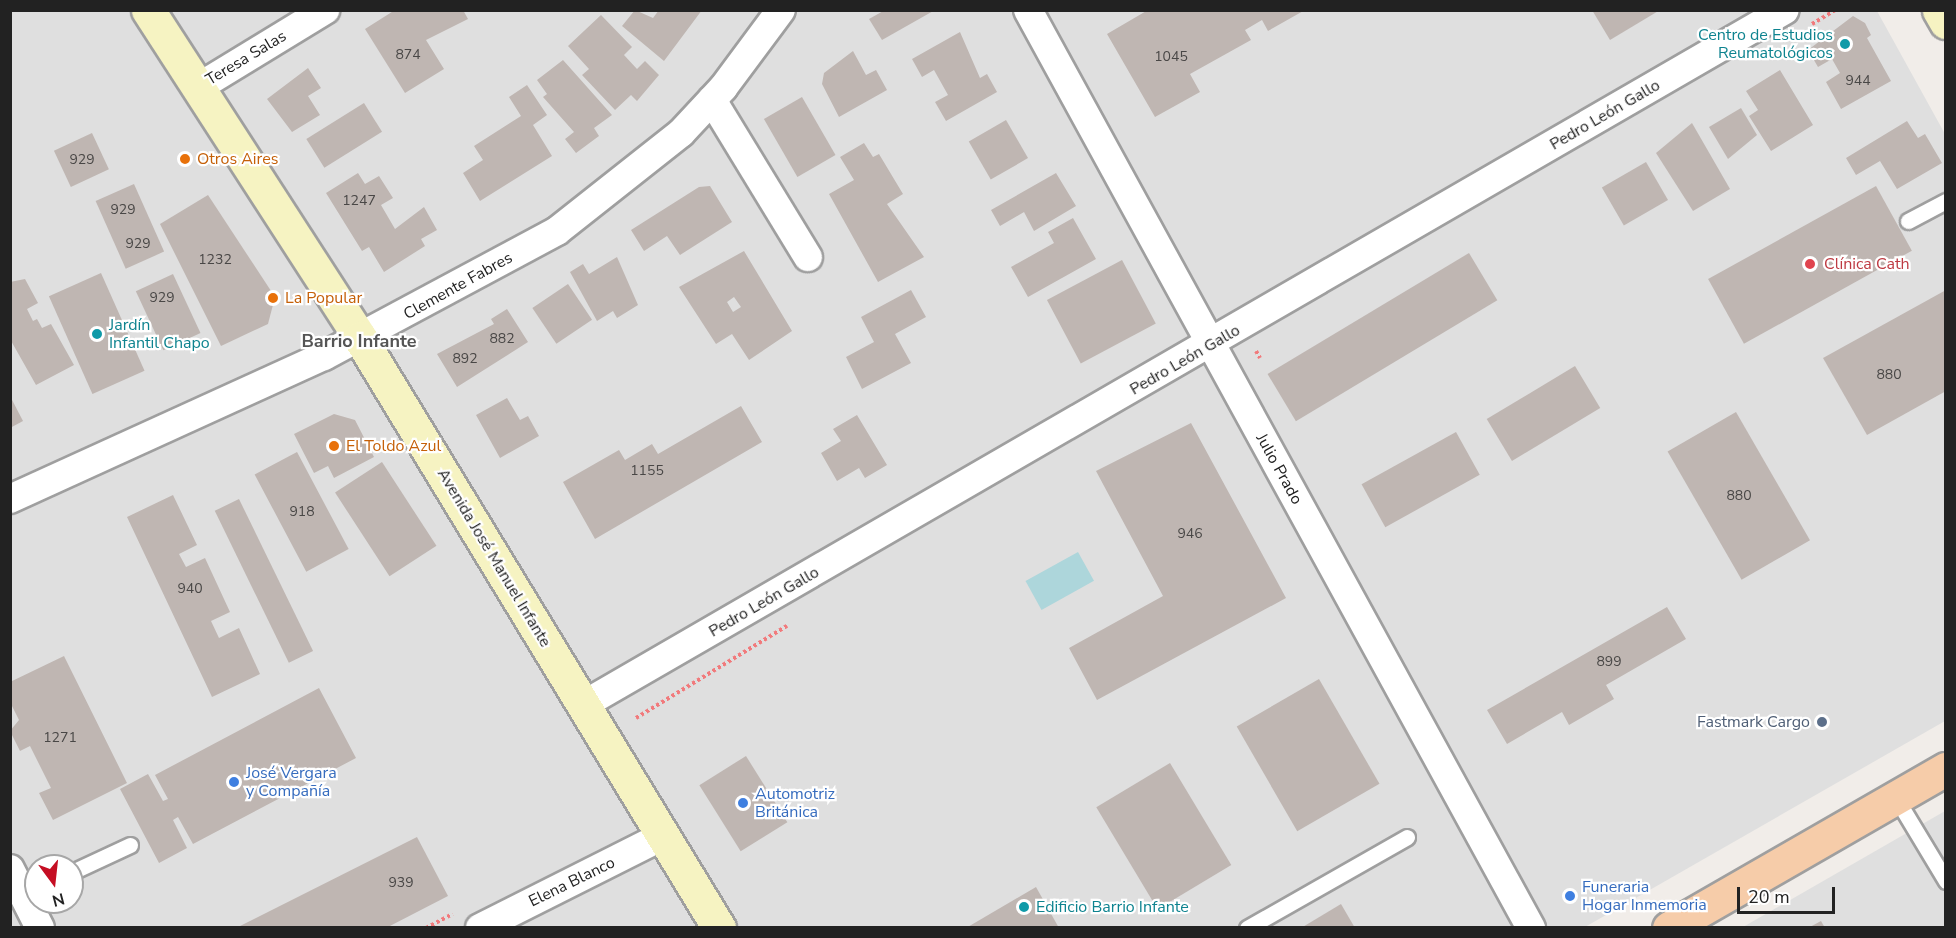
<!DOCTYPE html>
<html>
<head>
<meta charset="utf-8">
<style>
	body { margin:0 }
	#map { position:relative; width:1956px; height:938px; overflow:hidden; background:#f1ede9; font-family:"Nunito Sans",sans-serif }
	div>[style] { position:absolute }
	.residential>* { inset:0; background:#dfdfdf }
	.water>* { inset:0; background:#add6db; transform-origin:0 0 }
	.building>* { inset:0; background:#bfb6b2; transform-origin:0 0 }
	.path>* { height:4px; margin-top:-2px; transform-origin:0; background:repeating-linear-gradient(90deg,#f17a7c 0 3px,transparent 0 6px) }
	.roads { filter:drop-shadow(2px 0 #9f9f9f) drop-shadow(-2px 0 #9f9f9f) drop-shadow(0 2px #9f9f9f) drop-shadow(0 -2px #9f9f9f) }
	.lane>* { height:15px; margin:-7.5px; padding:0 7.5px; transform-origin:7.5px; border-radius:7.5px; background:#fff }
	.street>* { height:28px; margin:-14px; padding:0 14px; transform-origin:14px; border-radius:14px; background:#fff }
	.secondary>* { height:33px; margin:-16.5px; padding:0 16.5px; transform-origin:16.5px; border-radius:16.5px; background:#f6f3c2 }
	.primary>* { height:33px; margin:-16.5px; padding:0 16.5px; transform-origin:16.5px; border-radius:16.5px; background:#f6cca9 }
	.dots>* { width:16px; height:16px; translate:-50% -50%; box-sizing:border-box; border:3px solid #fff; border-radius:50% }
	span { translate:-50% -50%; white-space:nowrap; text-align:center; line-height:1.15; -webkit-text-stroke:4.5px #fff; paint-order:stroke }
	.number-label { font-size:14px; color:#494746 }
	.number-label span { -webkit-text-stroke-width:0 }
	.culture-label { font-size:16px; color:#0d838f }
	.right { translate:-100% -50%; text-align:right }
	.left { translate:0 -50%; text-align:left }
	.street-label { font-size:16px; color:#222 }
	.food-label { font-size:16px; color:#c56008 }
	.health-label { font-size:16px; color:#be3a42 }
	.service-label { font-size:16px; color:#4e5e75 }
	.shop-label { font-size:16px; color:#366cbe }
	.neighbourhood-label { font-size:18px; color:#555; font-weight:700 }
	.frame { position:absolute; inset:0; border:12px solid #222; pointer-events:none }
	.north { position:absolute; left:24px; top:854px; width:60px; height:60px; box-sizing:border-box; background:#fff; border:2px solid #a7a7a7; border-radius:50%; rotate:165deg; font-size:16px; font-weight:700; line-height:24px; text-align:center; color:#222 }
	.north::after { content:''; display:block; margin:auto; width:21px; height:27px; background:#c50e23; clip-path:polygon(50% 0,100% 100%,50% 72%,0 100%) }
	.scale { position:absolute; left:1737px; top:887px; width:98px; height:27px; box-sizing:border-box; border:3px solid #222; border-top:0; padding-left:8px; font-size:18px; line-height:21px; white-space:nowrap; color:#222; -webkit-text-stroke:4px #fff; paint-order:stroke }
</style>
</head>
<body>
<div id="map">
	<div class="residential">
		<i style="clip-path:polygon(evenodd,10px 11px,1877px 11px,1945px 134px,1945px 721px,1585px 927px,11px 927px,10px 11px,36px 866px,72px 866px,72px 902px,36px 902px,36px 866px)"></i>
		<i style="clip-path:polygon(1945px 811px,1945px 927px,1743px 927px)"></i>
	</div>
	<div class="water">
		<i style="left:1078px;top:552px;width:33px;height:60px;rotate:61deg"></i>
	</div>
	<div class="building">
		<i style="clip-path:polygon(395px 10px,463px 10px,468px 19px,426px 40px,444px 69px,405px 93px,365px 29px)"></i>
		<i style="clip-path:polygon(635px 10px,653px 18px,659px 10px,702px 10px,664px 61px,622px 26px)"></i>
		<i style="clip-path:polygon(885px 10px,935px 10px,882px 40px,869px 19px)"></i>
		<i style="clip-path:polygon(1148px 10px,1305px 10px,1268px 31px,1262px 20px,1245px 30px,1251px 40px,1190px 74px,1200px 92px,1155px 117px,1107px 34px)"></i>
		<i style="clip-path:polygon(1592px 10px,1660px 10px,1610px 40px)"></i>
		<i style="clip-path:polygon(601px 15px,632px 47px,624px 55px,637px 69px,645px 61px,659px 75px,637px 101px,631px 95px,615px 110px,582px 75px,589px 69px,568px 46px)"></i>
		<i style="clip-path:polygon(1853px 16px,1865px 23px,1871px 35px,1867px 38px,1891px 81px,1841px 109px,1826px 82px,1840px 73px,1832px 59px,1818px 67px,1808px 50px)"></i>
		<i style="clip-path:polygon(960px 32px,980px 78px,987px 74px,997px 92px,946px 121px,935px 102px,948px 95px,934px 70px,922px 77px,912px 59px)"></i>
		<i style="clip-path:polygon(853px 51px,866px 75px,876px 70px,887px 90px,839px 117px,822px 84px,824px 73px)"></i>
		<i style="clip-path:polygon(563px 60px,612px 115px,594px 128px,599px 136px,576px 153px,565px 139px,574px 132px,543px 97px,547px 94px,537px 80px)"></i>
		<i style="clip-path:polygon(308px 68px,321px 88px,308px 96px,320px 115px,292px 132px,267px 99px)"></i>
		<i style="clip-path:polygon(1780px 70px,1813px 125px,1771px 151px,1749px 116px,1758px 110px,1746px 91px)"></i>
		<i style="clip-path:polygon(527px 85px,547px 115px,533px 125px,552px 156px,480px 201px,463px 173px,483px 160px,474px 146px,521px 116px,509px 97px)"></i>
		<i style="left:802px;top:97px;width:67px;height:44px;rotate:60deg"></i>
		<i style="left:364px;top:103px;width:34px;height:68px;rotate:58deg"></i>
		<i style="clip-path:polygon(1741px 108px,1757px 135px,1728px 159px,1709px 127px)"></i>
		<i style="left:1006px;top:120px;width:44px;height:43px;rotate:60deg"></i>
		<i style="clip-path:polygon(1907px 121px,1918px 138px,1925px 134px,1942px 163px,1897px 189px,1880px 161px,1856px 175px,1846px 158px)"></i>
		<i style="clip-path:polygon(1692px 123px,1730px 189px,1693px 211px,1656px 153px)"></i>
		<i style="left:92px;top:133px;width:40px;height:42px;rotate:65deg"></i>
		<i style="clip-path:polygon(864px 143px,873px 157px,879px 154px,903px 194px,887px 204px,924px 257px,878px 282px,829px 194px,854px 180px,840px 157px)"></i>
		<i style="left:1646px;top:162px;width:44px;height:51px;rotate:60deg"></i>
		<i style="clip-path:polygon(358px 173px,365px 184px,379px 176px,393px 198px,381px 205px,395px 229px,424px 207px,437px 230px,421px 239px,425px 246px,384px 272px,369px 247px,362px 251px,326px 193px)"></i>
		<i style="clip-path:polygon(1056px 173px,1076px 206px,1034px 231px,1024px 212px,1000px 226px,991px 210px)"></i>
		<i style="left:134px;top:184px;width:74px;height:42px;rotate:66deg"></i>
		<i style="clip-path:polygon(710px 186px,732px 222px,680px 255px,667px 236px,644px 251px,631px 230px,699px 187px)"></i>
		<i style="left:1876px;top:186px;width:74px;height:192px;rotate:61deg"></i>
		<i style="clip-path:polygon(208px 195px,275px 297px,268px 324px,221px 346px,160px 224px)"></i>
		<i style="clip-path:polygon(1073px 218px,1096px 259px,1028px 297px,1011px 267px,1054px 243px,1048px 232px)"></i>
		<i style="clip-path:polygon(evenodd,744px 251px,792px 331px,749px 360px,732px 334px,716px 344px,679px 287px,744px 251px,734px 297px,741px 307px,733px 312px,727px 302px,734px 297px)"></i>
		<i style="left:1469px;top:253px;width:55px;height:235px;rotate:59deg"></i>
		<i style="clip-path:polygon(617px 257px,638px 305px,617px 318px,613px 311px,597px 321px,570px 272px,583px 264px,589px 274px)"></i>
		<i style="left:1122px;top:260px;width:72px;height:85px;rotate:62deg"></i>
		<i style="left:101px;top:273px;width:107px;height:57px;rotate:66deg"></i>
		<i style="left:173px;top:274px;width:65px;height:41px;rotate:65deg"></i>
		<i style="clip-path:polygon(25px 279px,38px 303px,27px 309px,33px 321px,37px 319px,42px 328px,51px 324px,74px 365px,36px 385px,10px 339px,10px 282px)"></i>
		<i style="left:568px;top:284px;width:43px;height:43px;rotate:56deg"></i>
		<i style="clip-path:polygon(911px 290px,926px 317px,895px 334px,911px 363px,862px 389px,846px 357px,874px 342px,861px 317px)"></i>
		<i style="clip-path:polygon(1946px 290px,1946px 391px,1867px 435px,1823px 358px)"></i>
		<i style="clip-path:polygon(507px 309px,528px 342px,457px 387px,437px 354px,494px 324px,491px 319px)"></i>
		<i style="left:1575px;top:366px;width:49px;height:103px;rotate:59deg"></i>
		<i style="clip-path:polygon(10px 396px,23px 421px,10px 428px)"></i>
		<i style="clip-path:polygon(507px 398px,520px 420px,528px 416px,539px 436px,500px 458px,476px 415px)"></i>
		<i style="clip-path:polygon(741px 406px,762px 442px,595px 539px,563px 482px,619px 450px,625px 460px,652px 444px,658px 454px)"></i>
		<i style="left:1736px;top:412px;width:148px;height:79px;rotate:60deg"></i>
		<i style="clip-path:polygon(334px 414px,355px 420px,374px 457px,334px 478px,328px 466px,314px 473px,294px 434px)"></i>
		<i style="clip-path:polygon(857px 415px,887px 465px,865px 478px,859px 468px,837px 481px,821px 453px,841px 441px,833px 429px)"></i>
		<i style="clip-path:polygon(1191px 423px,1286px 598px,1097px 700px,1069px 648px,1163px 596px,1096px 471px)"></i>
		<i style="left:1456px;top:432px;width:49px;height:108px;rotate:61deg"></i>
		<i style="left:297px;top:452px;width:110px;height:48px;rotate:62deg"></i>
		<i style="left:382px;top:462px;width:100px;height:56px;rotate:57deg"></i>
		<i style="clip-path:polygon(173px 495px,197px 545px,179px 554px,186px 567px,205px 558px,230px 612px,211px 621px,219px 638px,239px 628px,260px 674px,212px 697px,127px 517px)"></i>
		<i style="left:239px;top:499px;width:169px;height:27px;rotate:64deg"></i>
		<i style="clip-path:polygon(1667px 607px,1686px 639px,1606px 685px,1614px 699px,1569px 725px,1562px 712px,1507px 744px,1487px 710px)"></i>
		<i style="clip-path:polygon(64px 656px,127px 783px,53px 820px,39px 793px,51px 788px,30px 746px,20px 751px,10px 731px,19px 720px,10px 702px,10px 682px)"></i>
		<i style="left:1319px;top:679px;width:121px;height:95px;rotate:60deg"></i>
		<i style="clip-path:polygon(319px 688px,356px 758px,193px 844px,178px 817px,173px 820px,187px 848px,159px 863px,120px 789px,148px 774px,163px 801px,168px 799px,155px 775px)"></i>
		<i style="left:746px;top:756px;width:78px;height:55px;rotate:58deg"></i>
		<i style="left:1170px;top:763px;width:119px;height:86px;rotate:59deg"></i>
		<i style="clip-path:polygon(417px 837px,448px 896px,386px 928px,236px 928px)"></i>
		<i style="clip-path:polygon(1036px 887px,1059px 928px,966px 928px)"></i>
		<i style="clip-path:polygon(1341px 904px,1355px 928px,1301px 928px)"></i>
		<i style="clip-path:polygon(1821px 921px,1825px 928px,1808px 928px)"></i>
	</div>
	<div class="path">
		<i style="left:1812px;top:24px;width:27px;rotate:-31deg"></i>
		<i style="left:1256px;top:351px;width:8px;rotate:60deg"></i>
		<i style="left:636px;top:718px;width:177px;rotate:-31.4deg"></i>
		<i style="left:426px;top:928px;width:30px;rotate:-28deg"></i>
	</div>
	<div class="roads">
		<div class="lane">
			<i style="left:1908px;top:221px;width:43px;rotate:-27.8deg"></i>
			<i style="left:1896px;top:798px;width:97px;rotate:58.9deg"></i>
			<i style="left:72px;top:872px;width:64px;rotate:-25deg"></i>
			<i style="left:1247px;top:928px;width:184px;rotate:-29.6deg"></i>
		</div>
		<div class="street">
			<i style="left:1028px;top:10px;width:1047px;rotate:61.28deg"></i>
			<i style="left:199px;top:87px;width:148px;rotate:-31.4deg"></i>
			<i style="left:712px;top:100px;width:184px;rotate:58.6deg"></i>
			<i style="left:10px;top:499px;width:345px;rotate:-24.5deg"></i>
			<i style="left:324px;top:356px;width:264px;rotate:-28.2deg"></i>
			<i style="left:557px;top:231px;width:158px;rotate:-38.3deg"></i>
			<i style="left:681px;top:133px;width:62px;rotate:-47deg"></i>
			<i style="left:723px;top:88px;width:97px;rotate:-53.4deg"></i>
			<i style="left:583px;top:705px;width:1388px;rotate:-30.04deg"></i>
			<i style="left:10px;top:869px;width:66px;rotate:63deg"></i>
			<i style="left:480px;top:928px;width:205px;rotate:-26.7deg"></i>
		</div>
		<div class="secondary">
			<i style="left:148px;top:10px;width:391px;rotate:57.1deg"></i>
			<i style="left:360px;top:338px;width:691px;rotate:58.68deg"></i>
			<i style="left:1939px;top:10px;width:14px;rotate:60deg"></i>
		</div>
		<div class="primary">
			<i style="left:1669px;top:928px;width:319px;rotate:-29.9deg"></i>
		</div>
	</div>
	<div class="dots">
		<i style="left:1845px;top:44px;background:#0f9aa8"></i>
		<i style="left:185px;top:159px;background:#e8710a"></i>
		<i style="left:1810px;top:264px;background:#e0444e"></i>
		<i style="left:273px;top:298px;background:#e8710a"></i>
		<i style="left:97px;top:334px;background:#0f9aa8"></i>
		<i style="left:334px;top:446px;background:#e8710a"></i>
		<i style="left:1822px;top:722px;background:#5c6f8a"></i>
		<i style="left:234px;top:782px;background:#3f7fe0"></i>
		<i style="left:743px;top:803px;background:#3f7fe0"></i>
		<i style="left:1570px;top:896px;background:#3f7fe0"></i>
		<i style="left:1024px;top:907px;background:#0f9aa8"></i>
	</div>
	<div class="number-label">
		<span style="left:408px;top:55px">874</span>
		<span style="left:1171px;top:57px">1045</span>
		<span style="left:1858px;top:81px">944</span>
		<span style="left:82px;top:160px">929</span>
		<span style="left:359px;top:201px">1247</span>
		<span style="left:123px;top:210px">929</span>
		<span style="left:138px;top:244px">929</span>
		<span style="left:215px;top:260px">1232</span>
		<span style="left:162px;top:298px">929</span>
		<span style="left:502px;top:339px">882</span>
		<span style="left:465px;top:359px">892</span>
		<span style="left:1889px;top:375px">880</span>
		<span style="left:647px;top:471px">1155</span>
		<span style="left:1739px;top:496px">880</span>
		<span style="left:302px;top:512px">918</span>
		<span style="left:1190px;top:534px">946</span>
		<span style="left:190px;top:589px">940</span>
		<span style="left:1609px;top:662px">899</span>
		<span style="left:60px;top:738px">1271</span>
		<span style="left:401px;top:883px">939</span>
	</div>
	<div class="culture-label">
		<span class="right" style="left:1833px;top:44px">Centro de Estudios<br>Reumatológicos</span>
		<span class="left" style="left:109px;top:334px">Jardín<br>Infantil Chapo</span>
		<span class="left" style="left:1036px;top:907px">Edificio Barrio Infante</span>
	</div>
	<div class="street-label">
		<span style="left:246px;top:58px;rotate:-31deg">Teresa Salas</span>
		<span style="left:1605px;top:115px;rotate:-30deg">Pedro León Gallo</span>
		<span style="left:458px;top:286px;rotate:-29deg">Clemente Fabres</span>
		<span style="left:1185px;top:360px;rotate:-30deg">Pedro León Gallo</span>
		<span style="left:1279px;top:469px;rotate:61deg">Julio Prado</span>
		<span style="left:494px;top:558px;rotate:59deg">Avenida José Manuel Infante</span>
		<span style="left:764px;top:602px;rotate:-30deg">Pedro León Gallo</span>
		<span style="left:572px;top:882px;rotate:-26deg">Elena Blanco</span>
	</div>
	<div class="food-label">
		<span class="left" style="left:197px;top:159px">Otros Aires</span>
		<span class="left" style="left:285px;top:298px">La Popular</span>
		<span class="left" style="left:346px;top:446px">El Toldo Azul</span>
	</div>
	<div class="health-label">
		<span class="left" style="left:1824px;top:264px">Clínica Cath</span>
	</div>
	<div class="service-label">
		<span class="right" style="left:1810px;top:722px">Fastmark Cargo</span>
	</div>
	<div class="shop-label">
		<span class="left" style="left:246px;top:782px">José Vergara<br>y Compañía</span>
		<span class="left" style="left:755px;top:803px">Automotriz<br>Británica</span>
		<span class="left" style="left:1582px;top:896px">Funeraria<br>Hogar Inmemoria</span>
	</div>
	<div class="neighbourhood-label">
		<span style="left:359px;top:341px">Barrio Infante</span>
	</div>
	<div class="frame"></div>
	<div class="north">N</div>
	<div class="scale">20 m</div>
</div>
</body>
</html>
